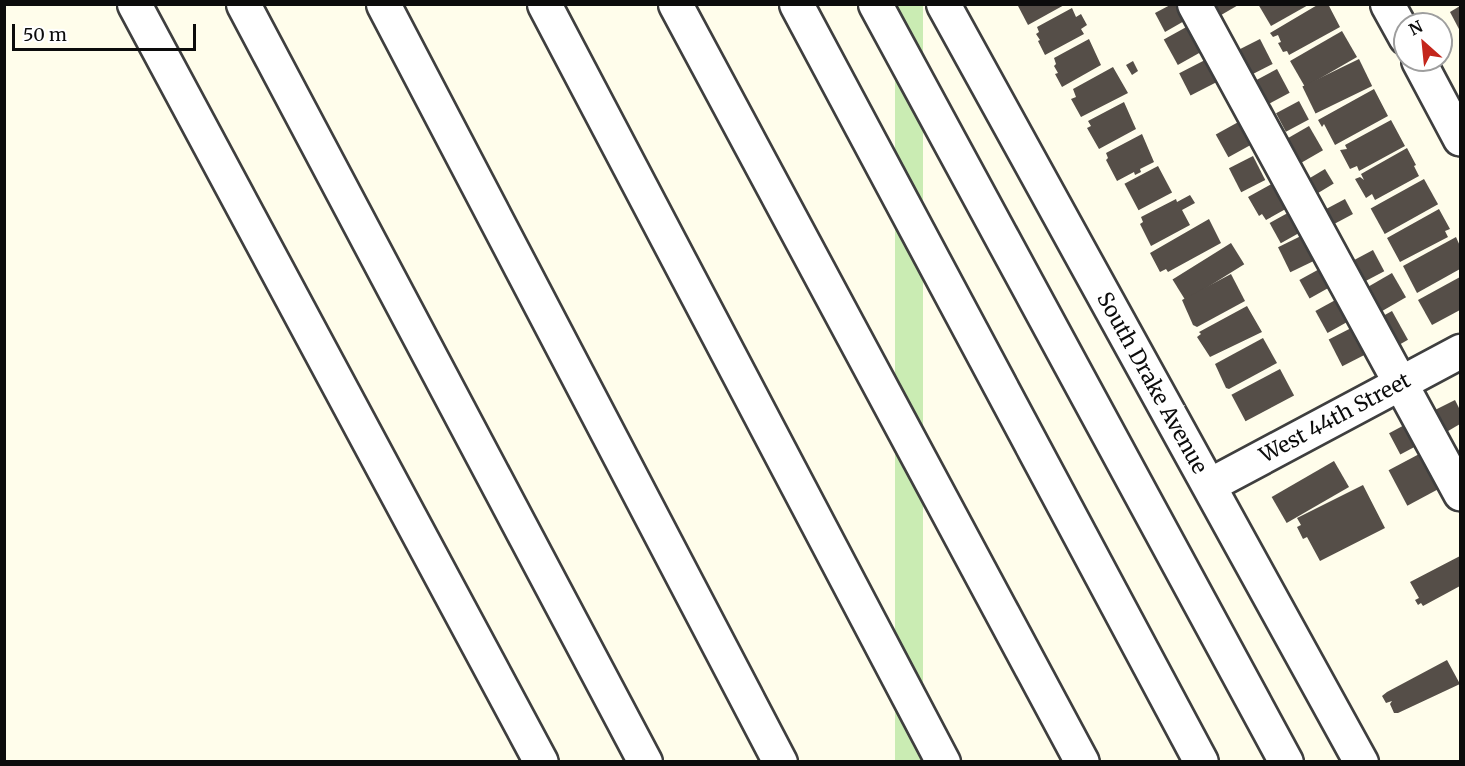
<!DOCTYPE html>
<html>
<head>
<meta charset="utf-8">
<style>
	body { margin:0 }
	#map { position:relative; width:1465px; height:766px; overflow:hidden; background:#fffdeb; font-family:Merriweather,serif }
	div>[style] { position:absolute }
	.green>* { inset:0; background:#caecb3; transform-origin:0 0 }
	.building>* { inset:0; background:#554e48; transform-origin:0 0 }
	.roads { filter:drop-shadow(2px 0 #3f3f3f) drop-shadow(-2px 0 #3f3f3f) drop-shadow(0 2px #3f3f3f) drop-shadow(0 -2px #3f3f3f) }
	.minor>* { height:33px; margin:-16.5px; padding:0 16.5px; transform-origin:16.5px; border-radius:16.5px; background:#fff }
	span { translate:-50% -50%; white-space:nowrap; text-align:center; line-height:1.15; -webkit-text-stroke:6px #fff; paint-order:stroke }
	.street-label { font-size:21px; color:#0c0c0c }
	.frame { position:absolute; inset:0; border:6px solid #0c0c0c; pointer-events:none }
	.north { position:absolute; left:1393px; top:12px; width:60px; height:60px; box-sizing:border-box; background:#fff; border:2px solid #9e9e9e; border-radius:50%; rotate:333deg; font-size:16px; font-weight:700; line-height:24px; text-align:center; color:#0c0c0c }
	.north::after { content:''; display:block; margin:auto; width:21px; height:27px; background:#c4261c; clip-path:polygon(50% 0,100% 100%,50% 72%,0 100%) }
	.scale { position:absolute; left:12px; top:24px; width:184px; height:27px; box-sizing:border-box; border:3px solid #0c0c0c; border-top:0; padding-left:8px; font-size:18px; line-height:21px; white-space:nowrap; color:#0c0c0c; -webkit-text-stroke:4px #fff; paint-order:stroke }
</style>
</head>
<body>
<div id="map">
	<div class="green">
		<i style="left:895px;top:5px;width:28px;height:863px"></i>
	</div>
	<div class="building">
		<i style="clip-path:polygon(1017px 4px,1066px 4px,1028px 25px)"></i>
		<i style="clip-path:polygon(1172px 4px,1178px 4px,1186px 20px,1165px 32px,1155px 13px)"></i>
		<i style="clip-path:polygon(1209px 4px,1240px 4px,1216px 18px)"></i>
		<i style="clip-path:polygon(1258px 4px,1310px 4px,1271px 26px)"></i>
		<i style="clip-path:polygon(1319px 4px,1328px 4px,1340px 27px,1289px 55px,1287px 51px,1283px 52px,1278px 43px,1281px 42px,1278px 35px,1273px 37px,1270px 33px)"></i>
		<i style="clip-path:polygon(1460px 6px,1460px 31px,1450px 12px)"></i>
		<i style="clip-path:polygon(1072px 8px,1076px 17px,1081px 14px,1087px 25px,1081px 29px,1084px 34px,1045px 55px,1038px 41px,1040px 40px,1036px 34px,1039px 32px,1037px 27px)"></i>
		<i style="left:1190px;top:25px;width:29px;height:30px;rotate:61deg"></i>
		<i style="left:1342px;top:31px;width:30px;height:60px;rotate:60deg"></i>
		<i style="clip-path:polygon(1089px 39px,1101px 65px,1062px 87px,1055px 74px,1058px 73px,1054px 66px,1056px 64px,1054px 58px)"></i>
		<i style="left:1260px;top:39px;width:28px;height:30px;rotate:63deg"></i>
		<i style="left:1359px;top:59px;width:30px;height:63px;rotate:64deg"></i>
		<i style="left:1205px;top:60px;width:25px;height:29px;rotate:63deg"></i>
		<i style="clip-path:polygon(1133px 61px,1138px 71px,1132px 75px,1126px 65px)"></i>
		<i style="clip-path:polygon(1113px 67px,1128px 93px,1081px 117px,1071px 99px,1076px 97px,1073px 89px)"></i>
		<i style="left:1277px;top:69px;width:27px;height:27px;rotate:62deg"></i>
		<i style="clip-path:polygon(1374px 89px,1388px 116px,1335px 145px,1324px 124px,1322px 127px,1318px 120px)"></i>
		<i style="left:1299px;top:101px;width:21px;height:26px;rotate:62deg"></i>
		<i style="clip-path:polygon(1124px 102px,1136px 129px,1099px 149px,1087px 128px,1091px 126px,1088px 121px)"></i>
		<i style="left:1242px;top:120px;width:26px;height:30px;rotate:61deg"></i>
		<i style="clip-path:polygon(1391px 120px,1405px 146px,1359px 171px,1357px 166px,1350px 169px,1340px 150px,1347px 149px,1345px 145px)"></i>
		<i style="left:1309px;top:126px;width:28px;height:26px;rotate:60deg"></i>
		<i style="clip-path:polygon(1142px 134px,1154px 162px,1140px 169px,1141px 172px,1135px 175px,1134px 172px,1117px 181px,1106px 160px,1108px 158px,1106px 153px)"></i>
		<i style="clip-path:polygon(1407px 148px,1416px 165px,1414px 166px,1419px 176px,1375px 200px,1372px 194px,1366px 198px,1355px 179px,1360px 177px,1364px 180px,1361px 174px)"></i>
		<i style="left:1253px;top:156px;width:27px;height:27px;rotate:63deg"></i>
		<i style="left:1158px;top:166px;width:30px;height:38px;rotate:62deg"></i>
		<i style="left:1325px;top:169px;width:17px;height:24px;rotate:59deg"></i>
		<i style="left:1424px;top:179px;width:29px;height:61px;rotate:61deg"></i>
		<i style="clip-path:polygon(1277px 181px,1291px 206px,1266px 220px,1262px 214px,1259px 216px,1248px 197px)"></i>
		<i style="clip-path:polygon(1190px 195px,1195px 203px,1182px 210px,1190px 225px,1151px 246px,1140px 224px,1143px 222px,1141px 217px,1176px 199px,1177px 202px)"></i>
		<i style="left:1345px;top:199px;width:17px;height:24px;rotate:62deg"></i>
		<i style="left:1295px;top:209px;width:23px;height:29px;rotate:61deg"></i>
		<i style="clip-path:polygon(1439px 209px,1450px 229px,1445px 231px,1448px 237px,1400px 262px,1387px 238px)"></i>
		<i style="clip-path:polygon(1209px 219px,1221px 243px,1168px 272px,1166px 269px,1160px 272px,1150px 253px)"></i>
		<i style="left:1305px;top:234px;width:28px;height:30px;rotate:64deg"></i>
		<i style="clip-path:polygon(1456px 237px,1460px 246px,1460px 269px,1417px 293px,1403px 266px)"></i>
		<i style="left:1231px;top:243px;width:25px;height:69px;rotate:58deg"></i>
		<i style="left:1373px;top:250px;width:24px;height:27px;rotate:62deg"></i>
		<i style="left:1323px;top:267px;width:21px;height:27px;rotate:61deg"></i>
		<i style="left:1392px;top:273px;width:28px;height:30px;rotate:60deg"></i>
		<i style="clip-path:polygon(1231px 274px,1245px 301px,1197px 327px,1193px 325px,1182px 300px)"></i>
		<i style="clip-path:polygon(1460px 277px,1460px 310px,1432px 325px,1418px 300px)"></i>
		<i style="left:1339px;top:298px;width:25px;height:27px;rotate:61deg"></i>
		<i style="clip-path:polygon(1247px 306px,1262px 332px,1210px 357px,1197px 337px,1201px 334px,1199px 332px)"></i>
		<i style="left:1392px;top:311px;width:33px;height:13px;rotate:61deg"></i>
		<i style="left:1359px;top:324px;width:30px;height:34px;rotate:63deg"></i>
		<i style="clip-path:polygon(1263px 338px,1277px 363px,1229px 389px,1226px 388px,1215px 364px)"></i>
		<i style="left:1280px;top:369px;width:30px;height:55px;rotate:62deg"></i>
		<i style="clip-path:polygon(1455px 400px,1460px 410px,1460px 424px,1443px 434px,1431px 412px)"></i>
		<i style="left:1412px;top:421px;width:24px;height:26px;rotate:62deg"></i>
		<i style="left:1423px;top:452px;width:40px;height:39px;rotate:62deg"></i>
		<i style="left:1334px;top:461px;width:30px;height:72px;rotate:60deg"></i>
		<i style="clip-path:polygon(1363px 485px,1385px 528px,1320px 561px,1307px 537px,1303px 539px,1297px 527px,1301px 525px,1297px 518px)"></i>
		<i style="clip-path:polygon(1460px 556px,1460px 586px,1423px 606px,1421px 603px,1418px 605px,1415px 600px,1419px 598px,1410px 582px)"></i>
		<i style="clip-path:polygon(1447px 660px,1460px 684px,1398px 713px,1394px 713px,1390px 704px,1392px 701px,1386px 703px,1382px 696px,1387px 692px)"></i>
	</div>
	<div class="roads">
		<div class="minor">
			<i style="left:134px;top:4px;width:860px;rotate:61.77deg"></i>
			<i style="left:243px;top:4px;width:858px;rotate:62.06deg"></i>
			<i style="left:383px;top:4px;width:856px;rotate:62.36deg"></i>
			<i style="left:544px;top:4px;width:857px;rotate:62.24deg"></i>
			<i style="left:675px;top:4px;width:860px;rotate:61.77deg"></i>
			<i style="left:796px;top:4px;width:859px;rotate:61.88deg"></i>
			<i style="left:875px;top:4px;width:862px;rotate:61.53deg"></i>
			<i style="left:943px;top:4px;width:866px;rotate:61.13deg"></i>
			<i style="left:1194px;top:4px;width:557px;rotate:61.46deg"></i>
			<i style="left:1387px;top:4px;width:38px;rotate:61deg"></i>
			<i style="left:1418px;top:60px;width:89px;rotate:62deg"></i>
			<i style="left:1209px;top:485px;width:285px;rotate:-28.1deg"></i>
		</div>
	</div>
	<div class="street-label">
		<span style="left:1152px;top:383px;rotate:61deg">South Drake Avenue</span>
		<span style="left:1335px;top:418px;rotate:-28deg">West 44th Street</span>
	</div>
	<div class="frame"></div>
	<div class="north">N</div>
	<div class="scale">50 m</div>
</div>
</body>
</html>
